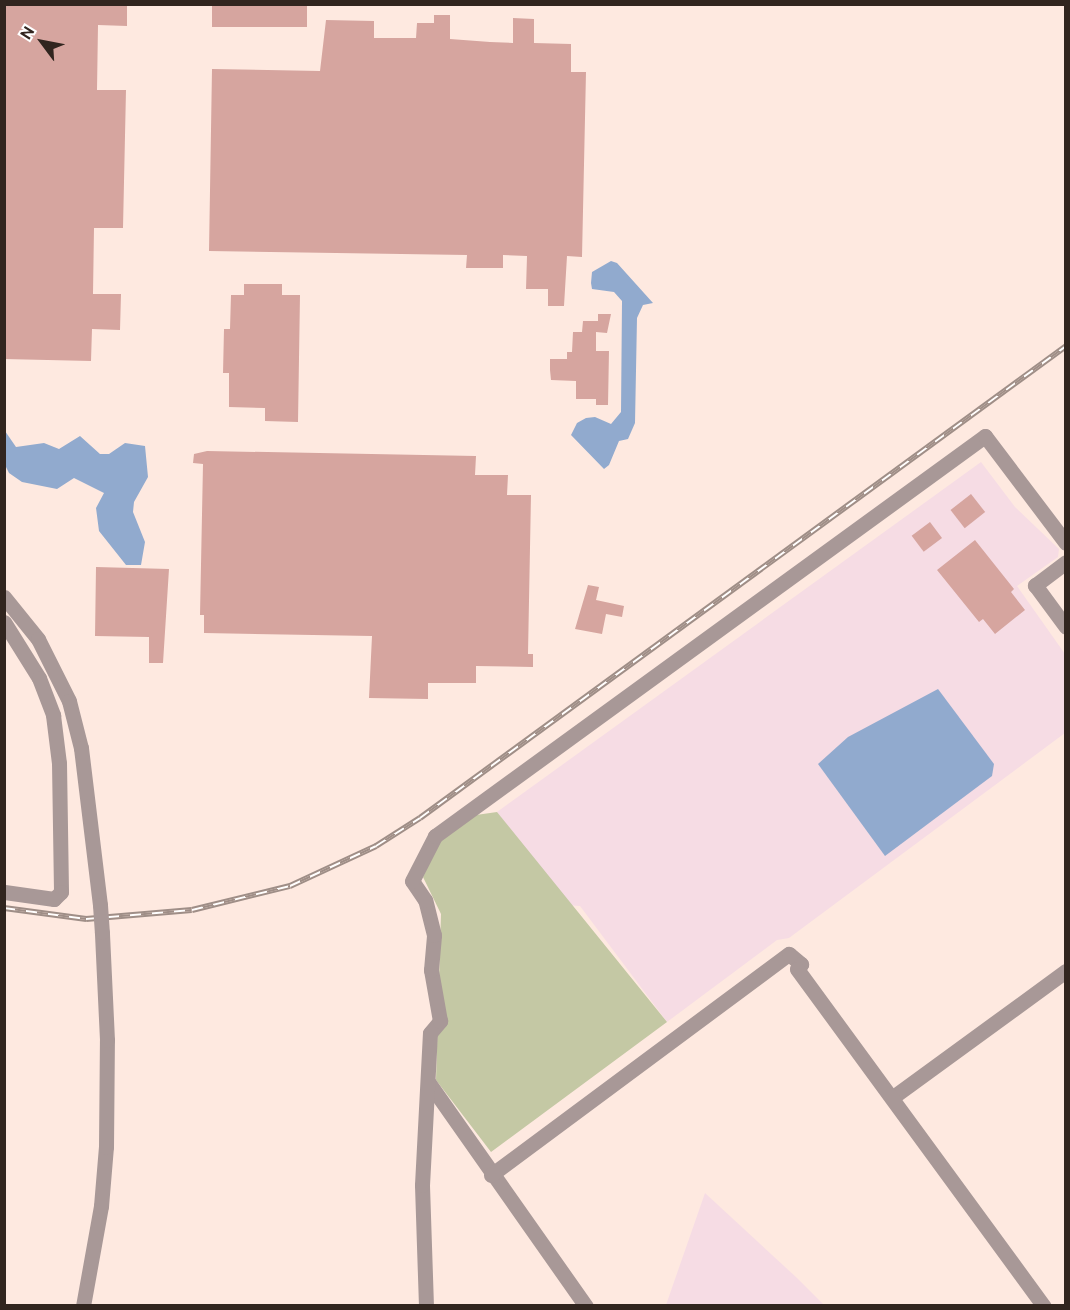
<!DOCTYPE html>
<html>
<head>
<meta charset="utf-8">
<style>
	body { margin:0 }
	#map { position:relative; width:1070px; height:1310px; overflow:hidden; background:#fee9e0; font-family:Ubuntu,sans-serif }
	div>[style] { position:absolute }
	.industrial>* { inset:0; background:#f6dce4 }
	.green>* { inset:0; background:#c4c8a4 }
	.water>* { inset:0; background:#91aace }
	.building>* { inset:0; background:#d6a59f; transform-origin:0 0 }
	.minor>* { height:15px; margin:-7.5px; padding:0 7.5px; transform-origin:7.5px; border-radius:7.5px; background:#a89897 }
	.rail>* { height:6px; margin-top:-3px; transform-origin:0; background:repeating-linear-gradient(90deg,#fff 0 11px,#9f8e87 0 22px); box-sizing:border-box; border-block:2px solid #9f8e87 }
	.minor-bridge>* { height:15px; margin:-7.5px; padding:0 7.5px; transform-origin:7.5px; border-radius:7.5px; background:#a89897 }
	span { translate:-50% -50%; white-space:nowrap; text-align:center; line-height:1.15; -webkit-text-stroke:5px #fff; paint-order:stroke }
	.frame { position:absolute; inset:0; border:6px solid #31251f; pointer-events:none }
	.north { position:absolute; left:12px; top:12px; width:60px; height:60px; -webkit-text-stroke:4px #fff; paint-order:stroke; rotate:302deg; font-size:16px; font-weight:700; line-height:24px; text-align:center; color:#31251f }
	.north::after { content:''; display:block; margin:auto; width:21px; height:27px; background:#31251f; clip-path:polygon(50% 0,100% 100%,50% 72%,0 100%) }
</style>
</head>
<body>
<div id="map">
	<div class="industrial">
		<i style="clip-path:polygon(981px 462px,1015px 507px,1059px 549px,1058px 557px,1017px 586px,1065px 654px,1065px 733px,789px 938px,777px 940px,667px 1022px,580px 906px,565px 905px,497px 812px)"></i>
		<i style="clip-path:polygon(705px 1193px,797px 1278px,824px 1305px,666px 1305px)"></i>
	</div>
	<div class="green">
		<i style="clip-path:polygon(497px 812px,667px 1022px,491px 1152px,436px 1080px,441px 914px,423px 877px,440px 840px,476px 815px)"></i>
	</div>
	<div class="water">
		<i style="clip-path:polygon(611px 261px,617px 263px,653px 303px,643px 305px,637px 318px,635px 423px,628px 439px,619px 441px,609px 465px,604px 469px,571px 435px,577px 423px,586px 418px,595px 417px,611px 424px,621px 412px,622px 301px,614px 292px,592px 289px,591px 283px,592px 272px)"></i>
		<i style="clip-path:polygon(5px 431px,16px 447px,44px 443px,59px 449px,80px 436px,100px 454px,109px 454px,125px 443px,145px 446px,148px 477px,134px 502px,133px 512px,145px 542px,141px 565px,126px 565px,99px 531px,96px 508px,104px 493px,74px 478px,57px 489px,22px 482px,9px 473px,5px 465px)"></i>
		<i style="clip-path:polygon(938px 689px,994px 764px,992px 776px,885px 856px,818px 764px,848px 737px)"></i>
	</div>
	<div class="building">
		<i style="clip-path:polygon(4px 4px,127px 4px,127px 26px,98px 25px,97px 90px,126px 90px,123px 228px,94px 228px,93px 294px,121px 294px,120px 330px,92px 329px,91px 361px,4px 359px)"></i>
		<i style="left:212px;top:4px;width:95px;height:23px"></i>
		<i style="clip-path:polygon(434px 15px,450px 15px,450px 39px,490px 42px,513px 43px,513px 18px,534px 19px,534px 43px,571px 44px,571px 72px,586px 72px,582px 257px,567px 256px,564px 306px,548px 306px,548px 289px,526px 289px,527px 256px,503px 255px,503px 268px,466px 268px,467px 255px,209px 251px,212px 69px,320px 71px,326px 20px,374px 21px,374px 38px,416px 38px,417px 23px,434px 23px)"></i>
		<i style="clip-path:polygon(244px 284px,282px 284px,282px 295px,300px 295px,298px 422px,265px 421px,265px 408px,229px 407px,229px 373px,223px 373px,224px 329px,230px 329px,231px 295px,244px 295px)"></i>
		<i style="clip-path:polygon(598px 314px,611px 314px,607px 333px,596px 332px,596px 351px,609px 351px,608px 405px,596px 405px,596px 399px,576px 399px,576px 381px,551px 380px,550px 370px,550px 359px,567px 359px,567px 352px,572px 352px,573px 332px,582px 332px,583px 321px,598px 321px)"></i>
		<i style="clip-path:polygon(207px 451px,476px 456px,475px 475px,508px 475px,507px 495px,531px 495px,528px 654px,533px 654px,533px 667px,476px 666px,476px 683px,428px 683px,428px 699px,369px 698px,372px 636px,204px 633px,204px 615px,200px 615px,203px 464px,193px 463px,194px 454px)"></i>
		<i style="left:971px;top:494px;width:23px;height:26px;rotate:52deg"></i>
		<i style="left:930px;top:522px;width:20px;height:23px;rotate:53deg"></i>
		<i style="clip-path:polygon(975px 540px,1014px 589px,1011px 592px,1025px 610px,995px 634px,983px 619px,979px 622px,937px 570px)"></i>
		<i style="clip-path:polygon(96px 567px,169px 569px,163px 663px,149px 663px,149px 637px,95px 636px)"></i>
		<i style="clip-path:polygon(588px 585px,599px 587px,596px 600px,624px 606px,622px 617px,606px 614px,602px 634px,575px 629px)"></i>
	</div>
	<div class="minor">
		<i style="left:1066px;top:562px;width:39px;rotate:143deg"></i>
		<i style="left:1035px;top:585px;width:52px;rotate:53.6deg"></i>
		<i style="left:4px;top:597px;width:54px;rotate:51deg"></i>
		<i style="left:38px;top:639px;width:69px;rotate:63.4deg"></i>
		<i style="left:69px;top:701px;width:49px;rotate:75.7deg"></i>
		<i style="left:81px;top:748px;width:158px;rotate:83.1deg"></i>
		<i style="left:4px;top:622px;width:66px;rotate:58deg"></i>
		<i style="left:39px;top:678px;width:40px;rotate:69deg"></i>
		<i style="left:53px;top:715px;width:48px;rotate:82.9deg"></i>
		<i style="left:59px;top:763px;width:129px;rotate:89.1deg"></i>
		<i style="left:61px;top:892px;width:10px;rotate:135deg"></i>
		<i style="left:54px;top:899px;width:50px;rotate:-172deg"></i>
		<i style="left:429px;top:1083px;width:273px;rotate:54.9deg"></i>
		<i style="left:893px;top:1097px;width:214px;rotate:-36.1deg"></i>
		<i style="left:491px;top:1175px;width:371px;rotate:-36.6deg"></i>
		<i style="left:789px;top:954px;width:16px;rotate:40deg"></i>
		<i style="left:801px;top:964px;width:6px;rotate:129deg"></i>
		<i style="left:797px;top:969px;width:418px;rotate:53.8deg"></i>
		<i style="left:83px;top:1306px;width:102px;rotate:-79.8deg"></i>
		<i style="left:101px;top:1206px;width:59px;rotate:-85.2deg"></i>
		<i style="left:106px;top:1147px;width:107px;rotate:-89.5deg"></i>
		<i style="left:107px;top:1040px;width:108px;rotate:-92.7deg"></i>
		<i style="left:426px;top:1306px;width:121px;rotate:-91.9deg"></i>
		<i style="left:422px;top:1185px;width:152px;rotate:-87deg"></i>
		<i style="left:430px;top:1033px;width:16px;rotate:-50deg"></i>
		<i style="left:440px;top:1021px;width:52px;rotate:-100deg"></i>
		<i style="left:431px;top:970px;width:35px;rotate:-85deg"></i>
		<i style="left:434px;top:935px;width:36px;rotate:-104deg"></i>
		<i style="left:425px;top:900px;width:23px;rotate:-124deg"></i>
		<i style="left:412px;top:881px;width:51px;rotate:-62.9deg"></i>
		<i style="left:435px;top:836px;width:680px;rotate:-36.03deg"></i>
		<i style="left:985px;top:436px;width:134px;rotate:52.9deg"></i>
	</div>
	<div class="rail">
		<i style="left:4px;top:908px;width:83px;rotate:7.6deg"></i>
		<i style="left:86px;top:919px;width:106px;rotate:-4.9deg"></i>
		<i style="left:192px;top:910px;width:101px;rotate:-13.8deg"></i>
		<i style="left:290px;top:886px;width:95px;rotate:-24.9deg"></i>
		<i style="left:376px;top:846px;width:52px;rotate:-32.5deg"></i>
		<i style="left:420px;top:818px;width:800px;rotate:-36.15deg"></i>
	</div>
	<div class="minor-bridge">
		<i style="left:100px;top:905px;width:27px;rotate:86deg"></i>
	</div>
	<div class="frame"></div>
	<div class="north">N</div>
</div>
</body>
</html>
